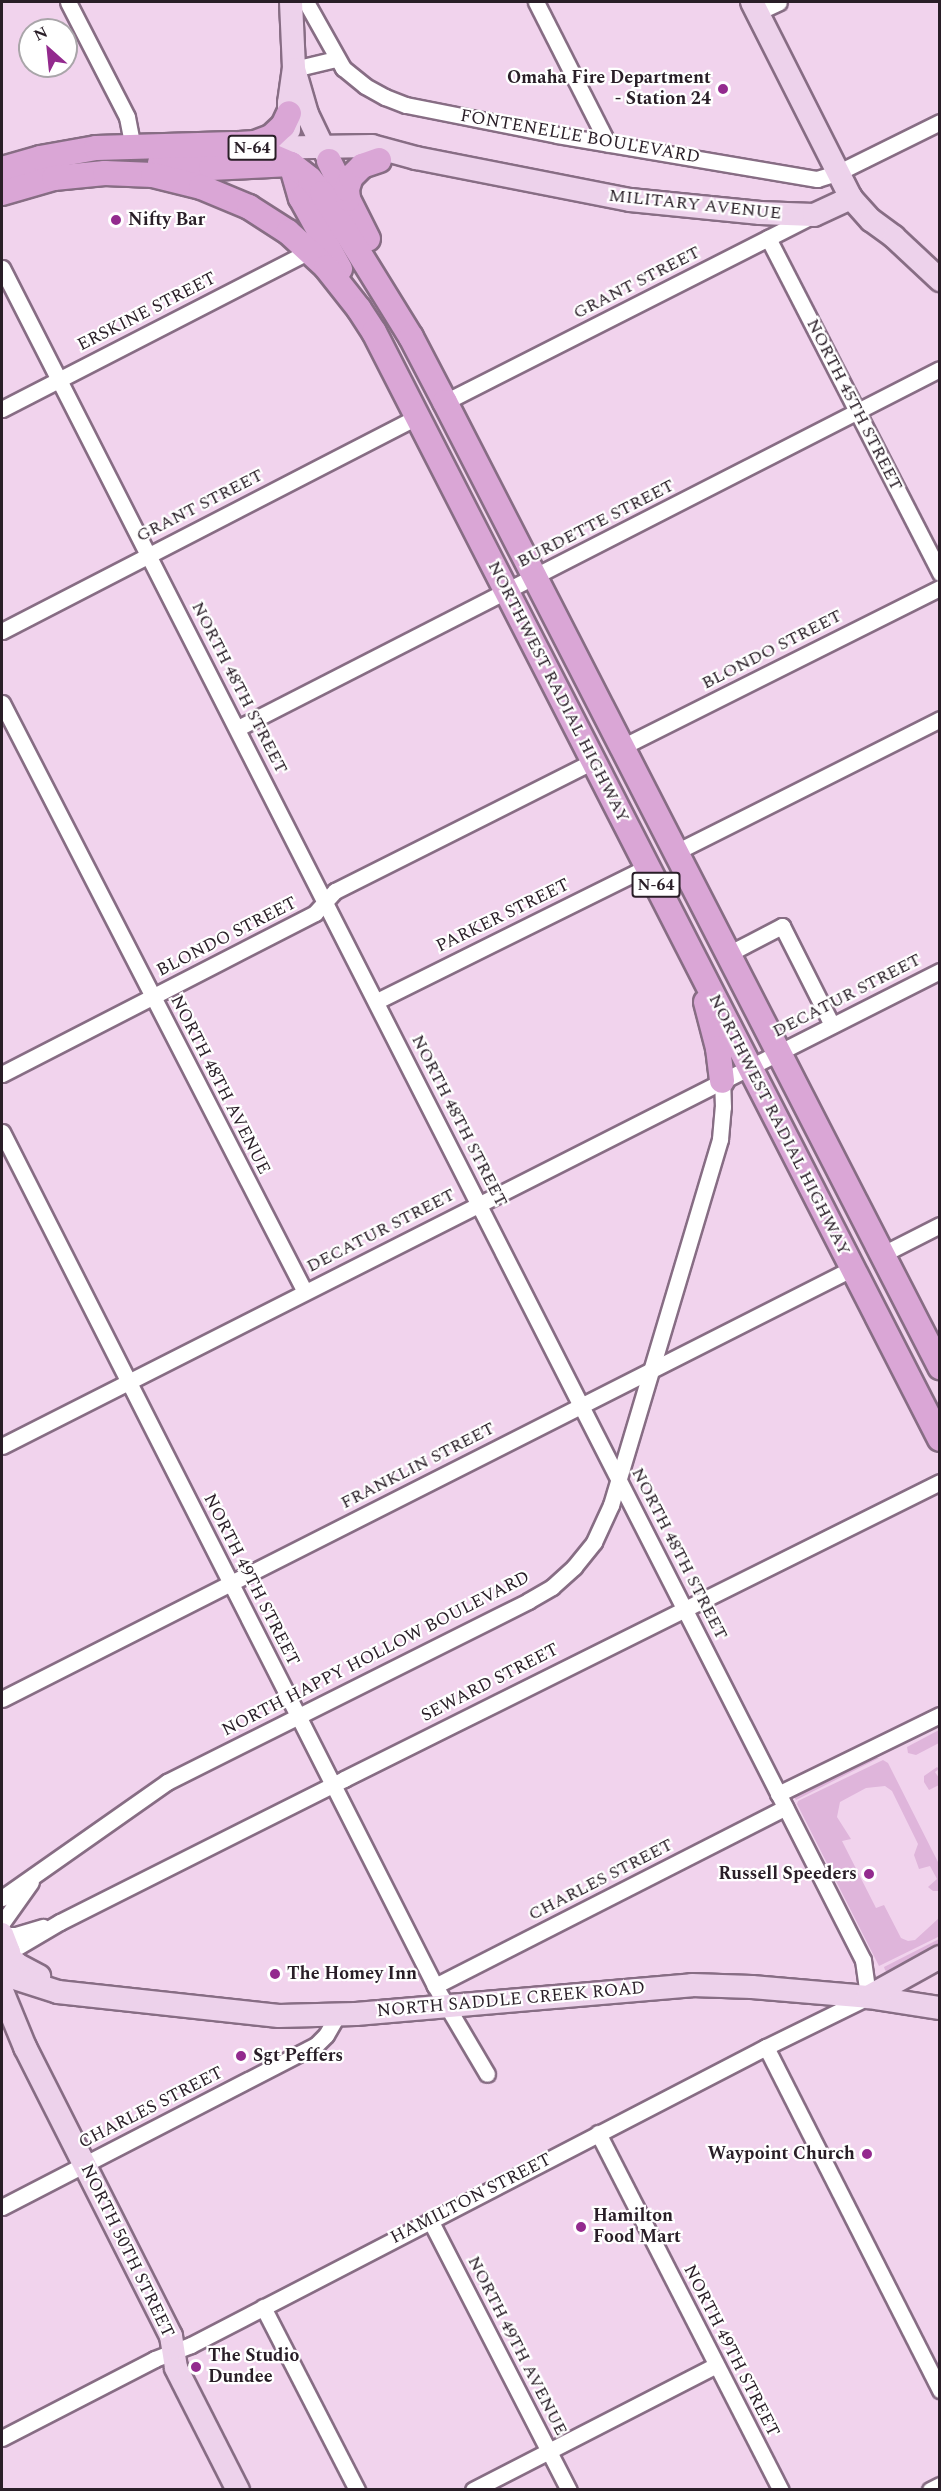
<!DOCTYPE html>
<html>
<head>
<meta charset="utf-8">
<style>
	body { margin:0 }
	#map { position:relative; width:941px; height:2491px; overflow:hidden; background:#f1d3ed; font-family:Spectral,serif }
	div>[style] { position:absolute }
	.green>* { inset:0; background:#dfb5db }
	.roads { filter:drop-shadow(2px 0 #876d84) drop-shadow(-2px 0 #876d84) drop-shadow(0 2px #876d84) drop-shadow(0 -2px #876d84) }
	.street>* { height:15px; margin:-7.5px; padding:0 7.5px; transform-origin:7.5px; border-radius:7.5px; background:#fff }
	.secondary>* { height:22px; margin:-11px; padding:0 11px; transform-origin:11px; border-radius:11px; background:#edd2eb }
	.primary>* { height:24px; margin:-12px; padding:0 12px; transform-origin:12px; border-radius:12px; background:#daa6d6 }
	.dots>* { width:16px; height:16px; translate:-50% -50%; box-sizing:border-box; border:3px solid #fff; border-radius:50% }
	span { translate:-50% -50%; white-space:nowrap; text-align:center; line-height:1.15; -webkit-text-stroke:4.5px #fff; paint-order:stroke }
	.shield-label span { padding:2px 4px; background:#fff; border:2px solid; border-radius:4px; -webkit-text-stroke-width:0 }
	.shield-label { font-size:16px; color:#291e27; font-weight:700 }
	.poi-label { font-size:18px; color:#291e27; font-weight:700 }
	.right { translate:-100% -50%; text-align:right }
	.left { translate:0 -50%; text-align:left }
	.street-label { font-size:18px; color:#291e27 }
	.frame { position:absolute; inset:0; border:3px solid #291e27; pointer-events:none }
	.north { position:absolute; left:18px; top:18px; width:60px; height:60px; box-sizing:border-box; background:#fff; border:2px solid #a9a5a9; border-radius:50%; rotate:333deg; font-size:16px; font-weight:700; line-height:24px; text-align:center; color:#291e27 }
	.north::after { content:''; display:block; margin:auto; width:21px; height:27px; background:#932a8e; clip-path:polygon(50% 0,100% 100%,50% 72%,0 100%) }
</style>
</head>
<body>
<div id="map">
	<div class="green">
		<i style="clip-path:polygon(939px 1730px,939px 1743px,916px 1755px,908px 1753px,907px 1747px)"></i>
		<i style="clip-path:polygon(872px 1758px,879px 1758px,796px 1800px,794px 1797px)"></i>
		<i style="clip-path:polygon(883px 1760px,888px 1763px,939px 1864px,939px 1891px,933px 1891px,928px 1887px,937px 1879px,930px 1866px,919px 1869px,914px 1855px,918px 1844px,892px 1791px,885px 1786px,866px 1788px,840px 1802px,837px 1817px,851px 1839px,842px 1841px,876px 1908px,884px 1905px,901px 1938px,908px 1941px,915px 1940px,939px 1918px,940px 1936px,879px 1966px,797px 1804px,798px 1801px)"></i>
		<i style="clip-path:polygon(937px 1767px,939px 1769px,935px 1772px,939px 1778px,939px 1785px,929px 1790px,924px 1782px,924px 1776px)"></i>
		<i style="clip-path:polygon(939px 1939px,939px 1945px,887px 1972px,885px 1970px,884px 1967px)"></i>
	</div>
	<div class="roads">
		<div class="street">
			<i style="left:68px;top:2px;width:129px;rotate:62.8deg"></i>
			<i style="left:127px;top:117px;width:31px;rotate:79deg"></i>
			<i style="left:306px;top:2px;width:76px;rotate:60.7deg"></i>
			<i style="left:343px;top:68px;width:28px;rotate:39deg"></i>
			<i style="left:365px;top:86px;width:23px;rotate:29deg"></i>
			<i style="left:385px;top:97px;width:22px;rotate:21deg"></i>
			<i style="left:406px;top:105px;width:154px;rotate:11.2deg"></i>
			<i style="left:557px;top:135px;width:264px;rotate:9.6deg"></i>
			<i style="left:817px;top:179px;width:21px;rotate:-17deg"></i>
			<i style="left:837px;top:173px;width:115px;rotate:-26.3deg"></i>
			<i style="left:536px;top:2px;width:159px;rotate:63.1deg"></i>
			<i style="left:758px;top:12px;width:23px;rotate:-25deg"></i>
			<i style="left:294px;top:69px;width:43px;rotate:-13.4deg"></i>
			<i style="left:768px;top:238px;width:377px;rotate:62.8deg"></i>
			<i style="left:2px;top:268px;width:1898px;rotate:63.03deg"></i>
			<i style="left:863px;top:1960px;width:37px;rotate:82deg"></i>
			<i style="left:868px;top:1997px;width:114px;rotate:153.9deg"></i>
			<i style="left:766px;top:2047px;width:648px;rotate:152.6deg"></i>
			<i style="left:191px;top:2345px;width:39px;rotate:159deg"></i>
			<i style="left:155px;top:2359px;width:172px;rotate:152.7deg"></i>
			<i style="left:445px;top:402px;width:411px;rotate:-26.9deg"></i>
			<i style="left:2px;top:409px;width:346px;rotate:-27.2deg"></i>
			<i style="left:2px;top:631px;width:467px;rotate:-27.3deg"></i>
			<i style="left:2px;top:703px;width:662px;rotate:62.78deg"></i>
			<i style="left:238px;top:728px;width:788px;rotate:-27.09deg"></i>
			<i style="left:622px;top:747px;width:356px;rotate:-26.6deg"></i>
			<i style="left:676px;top:852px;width:296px;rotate:-26.7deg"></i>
			<i style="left:728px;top:954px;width:61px;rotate:-27.4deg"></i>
			<i style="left:782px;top:926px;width:111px;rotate:63.2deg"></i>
			<i style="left:377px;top:1001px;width:301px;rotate:-26.4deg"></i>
			<i style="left:2px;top:1074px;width:352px;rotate:-27.2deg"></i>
			<i style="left:315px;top:913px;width:30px;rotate:-48deg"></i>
			<i style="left:335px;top:891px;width:289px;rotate:-26.7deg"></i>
			<i style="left:2px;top:1132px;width:957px;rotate:63.11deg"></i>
			<i style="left:435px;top:1986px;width:102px;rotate:59.4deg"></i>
			<i style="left:883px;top:1254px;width:64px;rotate:-27deg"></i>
			<i style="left:2px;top:1446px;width:1051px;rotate:-26.86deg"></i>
			<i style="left:2px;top:1699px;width:954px;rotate:-26.86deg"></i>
			<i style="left:778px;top:1794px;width:180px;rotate:-26deg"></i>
			<i style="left:2px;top:1898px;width:202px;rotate:-35.1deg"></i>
			<i style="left:167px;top:1782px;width:404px;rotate:-26.6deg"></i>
			<i style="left:528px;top:1601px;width:28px;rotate:-30deg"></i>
			<i style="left:552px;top:1587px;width:30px;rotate:-42deg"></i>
			<i style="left:574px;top:1567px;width:32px;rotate:-51deg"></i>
			<i style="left:594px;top:1542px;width:41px;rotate:-65.3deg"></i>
			<i style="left:611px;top:1505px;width:382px;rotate:-73.4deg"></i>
			<i style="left:720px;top:1139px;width:32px;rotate:-85deg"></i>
			<i style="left:723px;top:1107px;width:26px;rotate:-92deg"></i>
			<i style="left:2px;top:1923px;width:50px;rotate:-54.7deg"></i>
			<i style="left:3px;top:1935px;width:13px"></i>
			<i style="left:16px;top:1935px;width:28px;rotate:-17deg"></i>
			<i style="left:9px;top:1952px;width:59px;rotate:-30.5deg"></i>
			<i style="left:60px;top:1922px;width:318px;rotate:-26.7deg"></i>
			<i style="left:344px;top:1779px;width:666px;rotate:-26.49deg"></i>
			<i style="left:435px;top:1986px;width:393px;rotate:-27deg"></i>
			<i style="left:766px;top:2047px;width:385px;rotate:63.1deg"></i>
			<i style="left:598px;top:2133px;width:401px;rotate:62.9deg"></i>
			<i style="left:2px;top:2207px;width:353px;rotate:-27.3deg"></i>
			<i style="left:316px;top:2045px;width:14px;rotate:-45deg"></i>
			<i style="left:326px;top:2035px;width:24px;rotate:-60deg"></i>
			<i style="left:430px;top:2220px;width:304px;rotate:62.8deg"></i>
			<i style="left:263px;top:2307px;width:206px;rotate:62.8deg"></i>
			<i style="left:473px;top:2490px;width:273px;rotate:-27.2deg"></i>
			<i style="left:930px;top:2490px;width:11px;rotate:-27deg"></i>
		</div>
		<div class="secondary">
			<i style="left:291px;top:2px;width:67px;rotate:87.4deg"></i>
			<i style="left:294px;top:69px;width:47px;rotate:73.9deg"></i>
			<i style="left:307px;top:114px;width:51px;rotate:64.4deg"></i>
			<i style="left:752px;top:2px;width:220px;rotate:63.2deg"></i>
			<i style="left:851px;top:198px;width:30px;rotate:48deg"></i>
			<i style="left:871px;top:220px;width:29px;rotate:36deg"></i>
			<i style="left:894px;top:237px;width:63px;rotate:43.1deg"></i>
			<i style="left:289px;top:130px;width:27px;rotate:-90deg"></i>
			<i style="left:289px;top:103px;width:34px;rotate:-82deg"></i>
			<i style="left:257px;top:148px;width:115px;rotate:-1deg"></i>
			<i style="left:372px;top:146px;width:46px;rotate:15.3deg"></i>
			<i style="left:416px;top:158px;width:218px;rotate:11.1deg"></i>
			<i style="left:630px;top:200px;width:131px;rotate:5.7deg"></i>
			<i style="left:760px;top:213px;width:54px;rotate:2.1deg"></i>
			<i style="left:814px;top:215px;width:41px;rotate:-24.7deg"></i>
			<i style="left:2px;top:1934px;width:19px;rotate:69deg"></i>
			<i style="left:9px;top:1952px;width:11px;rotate:95deg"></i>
			<i style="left:8px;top:1963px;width:9px;rotate:126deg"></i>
			<i style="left:9px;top:1957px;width:12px;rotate:42deg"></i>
			<i style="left:18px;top:1965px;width:24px;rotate:28deg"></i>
			<i style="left:2px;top:1974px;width:59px;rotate:17.8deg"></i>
			<i style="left:58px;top:1992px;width:222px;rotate:6.2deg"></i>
			<i style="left:279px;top:2016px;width:77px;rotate:-1.5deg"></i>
			<i style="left:356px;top:2014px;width:337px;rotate:-4.9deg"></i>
			<i style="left:692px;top:1985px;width:60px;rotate:1.9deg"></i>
			<i style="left:752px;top:1987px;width:116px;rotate:4.9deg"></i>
			<i style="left:868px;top:1997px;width:73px;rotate:8.7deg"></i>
			<i style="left:2px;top:1991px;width:61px;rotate:67.7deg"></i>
			<i style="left:25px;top:2047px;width:324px;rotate:63.2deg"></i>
			<i style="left:171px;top:2336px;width:32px;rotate:81deg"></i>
			<i style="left:176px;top:2368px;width:137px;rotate:63.1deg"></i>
			<i style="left:868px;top:1997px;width:82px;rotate:-29.1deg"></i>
		</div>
		<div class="primary">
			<i style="left:239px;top:144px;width:16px;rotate:-4deg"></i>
			<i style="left:255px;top:143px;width:17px;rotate:-21deg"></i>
			<i style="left:271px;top:137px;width:16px;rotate:-43deg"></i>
			<i style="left:283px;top:126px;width:14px;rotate:-65deg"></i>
			<i style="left:329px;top:161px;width:87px;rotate:63.4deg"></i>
			<i style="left:160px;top:163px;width:51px;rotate:5.6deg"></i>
			<i style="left:211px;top:168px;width:80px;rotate:-2.9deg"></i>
			<i style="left:291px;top:164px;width:35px;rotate:74deg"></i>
			<i style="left:301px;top:198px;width:81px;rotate:61.2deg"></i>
			<i style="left:2px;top:169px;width:40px;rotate:-16deg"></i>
			<i style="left:40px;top:158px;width:57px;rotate:-10.1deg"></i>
			<i style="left:96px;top:148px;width:137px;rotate:-1.7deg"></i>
			<i style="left:233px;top:144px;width:33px;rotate:16deg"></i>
			<i style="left:265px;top:153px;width:28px;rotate:23deg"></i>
			<i style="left:291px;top:164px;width:24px;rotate:38deg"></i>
			<i style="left:310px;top:179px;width:18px;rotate:49deg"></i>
			<i style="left:322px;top:193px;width:169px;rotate:58.3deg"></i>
			<i style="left:411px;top:337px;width:73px;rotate:62.4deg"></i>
			<i style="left:445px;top:402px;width:1085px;rotate:62.84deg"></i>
			<i style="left:2px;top:193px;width:54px;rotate:-16.1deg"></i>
			<i style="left:54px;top:178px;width:51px;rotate:-5.6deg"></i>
			<i style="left:105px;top:173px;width:48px;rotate:2.4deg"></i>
			<i style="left:153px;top:175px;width:49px;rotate:14deg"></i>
			<i style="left:201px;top:187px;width:52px;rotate:22.6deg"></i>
			<i style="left:249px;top:207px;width:46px;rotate:32.7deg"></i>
			<i style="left:288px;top:232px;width:52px;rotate:42.6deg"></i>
			<i style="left:326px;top:267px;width:53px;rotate:51.8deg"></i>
			<i style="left:359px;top:309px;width:27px;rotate:57deg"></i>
			<i style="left:374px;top:332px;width:1243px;rotate:62.92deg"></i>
			<i style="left:348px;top:199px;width:10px;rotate:-96deg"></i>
			<i style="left:347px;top:189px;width:13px;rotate:-72deg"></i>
			<i style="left:351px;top:177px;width:16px;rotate:-45deg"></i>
			<i style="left:362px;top:166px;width:18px;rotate:-19deg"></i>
			<i style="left:706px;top:1002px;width:48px;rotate:75.4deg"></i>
			<i style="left:718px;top:1048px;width:33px;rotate:83deg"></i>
		</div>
	</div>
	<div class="dots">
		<i style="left:723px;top:89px;background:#932a8e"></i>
		<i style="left:116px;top:220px;background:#932a8e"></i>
		<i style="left:869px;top:1874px;background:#932a8e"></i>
		<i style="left:275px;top:1974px;background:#932a8e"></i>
		<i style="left:241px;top:2056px;background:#932a8e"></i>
		<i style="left:867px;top:2154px;background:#932a8e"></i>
		<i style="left:581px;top:2227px;background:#932a8e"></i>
		<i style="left:196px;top:2367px;background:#932a8e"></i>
	</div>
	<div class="shield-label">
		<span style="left:252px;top:148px">N-64</span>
		<span style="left:656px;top:885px">N-64</span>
	</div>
	<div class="poi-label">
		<span class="right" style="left:711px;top:89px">Omaha Fire Department<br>- Station 24</span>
		<span class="left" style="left:128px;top:220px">Nifty Bar</span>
		<span class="right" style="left:857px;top:1874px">Russell Speeders</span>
		<span class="left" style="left:287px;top:1974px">The Homey Inn</span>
		<span class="left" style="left:253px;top:2056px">Sgt Peffers</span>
		<span class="right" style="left:855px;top:2154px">Waypoint Church</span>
		<span class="left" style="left:593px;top:2227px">Hamilton<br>Food Mart</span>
		<span class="left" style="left:208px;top:2367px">The Studio<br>Dundee</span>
	</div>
	<div class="street-label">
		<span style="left:580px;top:137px;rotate:10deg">FONTENELLE BOULEVARD</span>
		<span style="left:695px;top:205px;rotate:6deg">MILITARY AVENUE</span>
		<span style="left:637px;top:283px;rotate:-27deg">GRANT STREET</span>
		<span style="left:147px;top:312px;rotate:-27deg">ERSKINE STREET</span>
		<span style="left:854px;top:405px;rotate:63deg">NORTH 45TH STREET</span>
		<span style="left:200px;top:506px;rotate:-27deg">GRANT STREET</span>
		<span style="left:596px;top:524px;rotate:-27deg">BURDETTE STREET</span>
		<span style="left:772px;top:650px;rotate:-27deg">BLONDO STREET</span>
		<span style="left:239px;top:688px;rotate:63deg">NORTH 48TH STREET</span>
		<span style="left:558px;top:692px;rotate:63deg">NORTHWEST RADIAL HIGHWAY</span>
		<span style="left:503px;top:916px;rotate:-26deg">PARKER STREET</span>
		<span style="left:227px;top:937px;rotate:-27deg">BLONDO STREET</span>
		<span style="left:847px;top:996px;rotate:-27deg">DECATUR STREET</span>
		<span style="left:220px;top:1085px;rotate:63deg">NORTH 48TH AVENUE</span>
		<span style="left:459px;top:1121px;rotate:63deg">NORTH 48TH STREET</span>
		<span style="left:779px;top:1125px;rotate:63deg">NORTHWEST RADIAL HIGHWAY</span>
		<span style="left:381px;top:1231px;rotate:-27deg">DECATUR STREET</span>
		<span style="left:418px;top:1466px;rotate:-27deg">FRANKLIN STREET</span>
		<span style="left:679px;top:1554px;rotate:63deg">NORTH 48TH STREET</span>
		<span style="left:251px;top:1580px;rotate:63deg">NORTH 49TH STREET</span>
		<span style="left:376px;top:1654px;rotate:-27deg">NORTH HAPPY HOLLOW BOULEVARD</span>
		<span style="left:490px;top:1683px;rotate:-27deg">SEWARD STREET</span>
		<span style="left:601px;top:1880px;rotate:-27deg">CHARLES STREET</span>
		<span style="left:511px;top:2000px;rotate:-5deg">NORTH SADDLE CREEK ROAD</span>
		<span style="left:151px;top:2108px;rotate:-27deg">CHARLES STREET</span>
		<span style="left:471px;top:2199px;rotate:-27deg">HAMILTON STREET</span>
		<span style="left:127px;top:2251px;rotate:64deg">NORTH 50TH STREET</span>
		<span style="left:517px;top:2346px;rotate:63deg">NORTH 49TH AVENUE</span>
		<span style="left:731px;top:2351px;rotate:63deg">NORTH 49TH STREET</span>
	</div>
	<div class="frame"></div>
	<div class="north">N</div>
</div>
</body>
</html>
